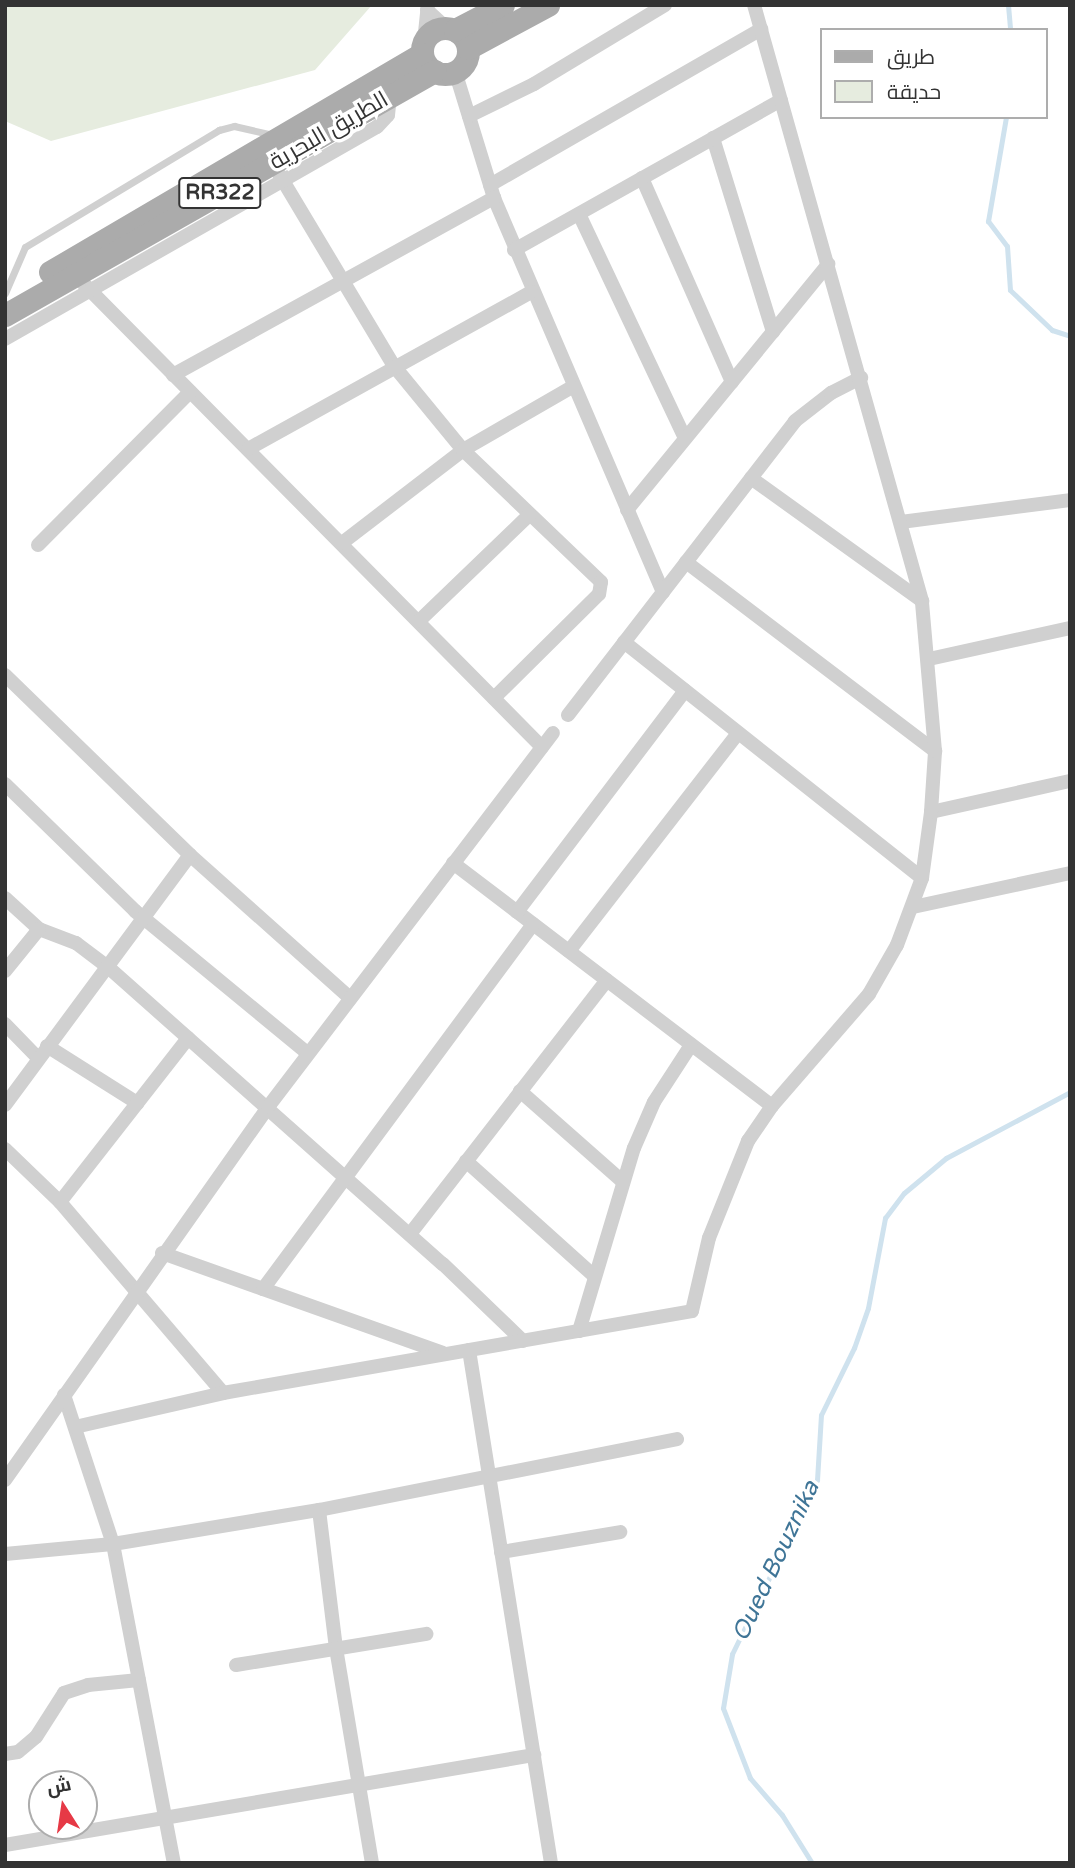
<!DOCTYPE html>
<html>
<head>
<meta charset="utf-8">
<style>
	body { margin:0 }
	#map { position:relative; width:1075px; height:1868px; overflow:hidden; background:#fff; font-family:"Varela Round",Cairo,sans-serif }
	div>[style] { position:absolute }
	.green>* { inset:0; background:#e6ecdf }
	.stream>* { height:5px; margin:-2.5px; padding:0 2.5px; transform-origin:2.5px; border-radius:2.5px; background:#cfe2ee }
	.lane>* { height:7px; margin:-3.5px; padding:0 3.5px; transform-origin:3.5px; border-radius:3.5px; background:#d0d0d0 }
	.street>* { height:14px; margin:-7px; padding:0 7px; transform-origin:7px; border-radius:7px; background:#d0d0d0 }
	.primary>* { height:23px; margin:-11.5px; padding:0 11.5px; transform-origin:11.5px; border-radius:11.5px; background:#ababab }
	.primary>.ring { margin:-11.5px; padding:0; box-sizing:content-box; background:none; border:23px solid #ababab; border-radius:50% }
	span { translate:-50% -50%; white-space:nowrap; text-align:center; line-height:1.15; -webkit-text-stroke:7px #fff; paint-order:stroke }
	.shield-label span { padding:2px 5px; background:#fff; border:2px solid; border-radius:5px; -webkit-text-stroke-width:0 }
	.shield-label { font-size:21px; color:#333; font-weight:700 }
	.street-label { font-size:23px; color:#333 }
	.water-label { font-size:24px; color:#3f7597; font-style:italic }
	.frame { position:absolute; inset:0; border:7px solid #333; pointer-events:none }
	.legend { position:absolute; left:820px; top:28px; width:228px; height:91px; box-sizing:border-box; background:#fff; border:2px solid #adadad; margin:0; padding:9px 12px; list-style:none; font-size:21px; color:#333 }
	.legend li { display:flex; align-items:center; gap:14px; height:35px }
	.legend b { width:35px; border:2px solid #adadad }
	.north { position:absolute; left:28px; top:1770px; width:70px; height:70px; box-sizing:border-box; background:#fff; border:2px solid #adadad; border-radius:50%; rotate:348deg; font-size:19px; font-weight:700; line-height:28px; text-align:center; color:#333 }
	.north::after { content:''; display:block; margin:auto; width:24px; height:32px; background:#e63946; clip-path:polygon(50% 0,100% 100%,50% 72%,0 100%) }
</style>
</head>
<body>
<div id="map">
	<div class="green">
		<i style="clip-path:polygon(5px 5px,372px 5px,315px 70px,51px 141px,5px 121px)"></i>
	</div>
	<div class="stream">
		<i style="left:1008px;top:5px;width:25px;rotate:85deg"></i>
		<i style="left:1006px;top:117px;width:106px;rotate:99.8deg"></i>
		<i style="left:988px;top:221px;width:31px;rotate:53deg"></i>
		<i style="left:1007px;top:246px;width:44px;rotate:86.1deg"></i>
		<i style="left:1010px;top:290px;width:58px;rotate:43.6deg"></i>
		<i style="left:1052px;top:330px;width:19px;rotate:18deg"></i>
		<i style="left:812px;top:1863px;width:57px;rotate:-122deg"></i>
		<i style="left:782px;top:1815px;width:49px;rotate:-130.9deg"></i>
		<i style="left:750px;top:1778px;width:75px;rotate:-111.1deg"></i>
		<i style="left:723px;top:1708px;width:55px;rotate:-80.5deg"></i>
		<i style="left:732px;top:1654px;width:194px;rotate:-64deg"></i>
		<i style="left:817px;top:1480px;width:65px;rotate:-86.5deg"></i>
		<i style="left:821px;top:1415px;width:75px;rotate:-63.8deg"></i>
		<i style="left:854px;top:1348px;width:42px;rotate:-70.7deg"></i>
		<i style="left:868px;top:1308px;width:92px;rotate:-79.3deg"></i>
		<i style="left:885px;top:1218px;width:31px;rotate:-53deg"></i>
		<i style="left:904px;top:1193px;width:55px;rotate:-39.8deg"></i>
		<i style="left:946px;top:1158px;width:140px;rotate:-28deg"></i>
	</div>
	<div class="lane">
		<i style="left:5px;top:293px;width:50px;rotate:-66.5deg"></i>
		<i style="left:25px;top:247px;width:227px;rotate:-31.1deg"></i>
		<i style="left:219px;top:130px;width:16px;rotate:-15deg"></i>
		<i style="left:234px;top:126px;width:40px;rotate:13deg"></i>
	</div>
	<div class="street">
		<i style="left:427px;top:10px;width:26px;rotate:43deg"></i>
		<i style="left:424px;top:42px;width:37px;rotate:-84deg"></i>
		<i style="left:455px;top:71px;width:133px;rotate:72.9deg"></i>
		<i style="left:494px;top:198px;width:429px;rotate:66.8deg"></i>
		<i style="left:469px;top:116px;width:72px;rotate:-26.2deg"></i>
		<i style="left:534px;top:84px;width:153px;rotate:-31.1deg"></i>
		<i style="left:713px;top:138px;width:203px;rotate:72.8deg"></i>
		<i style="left:273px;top:164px;width:235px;rotate:59.1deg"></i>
		<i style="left:394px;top:366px;width:109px;rotate:50.6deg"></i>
		<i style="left:463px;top:450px;width:191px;rotate:43.7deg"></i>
		<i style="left:601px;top:582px;width:12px;rotate:99deg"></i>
		<i style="left:599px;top:594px;width:148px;rotate:135.3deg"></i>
		<i style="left:642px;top:178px;width:223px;rotate:66.2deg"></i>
		<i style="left:490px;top:185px;width:313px;rotate:-29.9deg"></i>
		<i style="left:579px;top:214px;width:248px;rotate:64.7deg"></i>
		<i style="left:514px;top:250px;width:306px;rotate:-29.3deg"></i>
		<i style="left:75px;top:275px;width:664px;rotate:45.31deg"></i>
		<i style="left:5px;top:339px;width:428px;rotate:-29.7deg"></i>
		<i style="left:377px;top:127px;width:16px;rotate:-47deg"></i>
		<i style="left:388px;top:115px;width:19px;rotate:-84deg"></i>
		<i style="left:173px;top:375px;width:367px;rotate:-28.9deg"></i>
		<i style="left:248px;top:449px;width:324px;rotate:-29deg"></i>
		<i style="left:751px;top:478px;width:211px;rotate:35.7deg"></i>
		<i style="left:627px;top:510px;width:318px;rotate:-50.7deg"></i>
		<i style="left:901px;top:522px;width:170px;rotate:-7.4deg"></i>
		<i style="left:342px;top:543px;width:153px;rotate:-37.5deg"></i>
		<i style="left:463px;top:450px;width:126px;rotate:-30deg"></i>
		<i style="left:38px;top:545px;width:216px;rotate:-45.2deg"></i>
		<i style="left:686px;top:562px;width:313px;rotate:37.2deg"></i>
		<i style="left:419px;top:621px;width:153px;rotate:-43.9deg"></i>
		<i style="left:624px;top:642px;width:380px;rotate:38.4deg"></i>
		<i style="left:929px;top:659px;width:144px;rotate:-12.4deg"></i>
		<i style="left:5px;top:675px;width:258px;rotate:44.2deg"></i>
		<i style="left:190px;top:855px;width:215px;rotate:41.8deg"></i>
		<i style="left:568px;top:715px;width:371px;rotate:-52.3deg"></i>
		<i style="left:795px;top:421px;width:46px;rotate:-37.9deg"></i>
		<i style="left:831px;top:393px;width:34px;rotate:-27deg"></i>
		<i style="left:5px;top:784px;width:182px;rotate:44.3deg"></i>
		<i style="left:135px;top:911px;width:223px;rotate:39.5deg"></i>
		<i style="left:931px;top:812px;width:142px;rotate:-12.6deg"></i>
		<i style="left:453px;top:863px;width:401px;rotate:37.3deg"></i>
		<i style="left:5px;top:898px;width:46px;rotate:42.4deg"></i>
		<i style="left:39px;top:929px;width:40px;rotate:21deg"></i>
		<i style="left:76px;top:943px;width:40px;rotate:37deg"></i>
		<i style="left:108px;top:967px;width:448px;rotate:41.6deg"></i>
		<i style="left:443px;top:1264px;width:111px;rotate:43.9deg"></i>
		<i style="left:913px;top:907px;width:161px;rotate:-12.2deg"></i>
		<i style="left:517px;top:912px;width:278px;rotate:-52.8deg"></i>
		<i style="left:569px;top:951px;width:276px;rotate:-52.2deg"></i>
		<i style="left:5px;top:971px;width:54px;rotate:-51deg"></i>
		<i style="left:5px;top:1024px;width:47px;rotate:45.9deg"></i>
		<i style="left:47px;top:1046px;width:107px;rotate:32.3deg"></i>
		<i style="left:520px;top:1091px;width:136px;rotate:41.4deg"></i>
		<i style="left:5px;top:1105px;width:311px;rotate:-53.5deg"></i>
		<i style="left:5px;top:1149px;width:76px;rotate:43.9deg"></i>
		<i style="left:60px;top:1202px;width:251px;rotate:49.5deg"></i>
		<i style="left:466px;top:1161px;width:172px;rotate:41.9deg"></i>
		<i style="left:60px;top:1202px;width:208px;rotate:-52deg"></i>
		<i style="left:410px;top:1234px;width:321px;rotate:-52.2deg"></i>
		<i style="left:162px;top:1253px;width:298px;rotate:19.6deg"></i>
		<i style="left:263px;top:1289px;width:454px;rotate:-53.5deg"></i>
		<i style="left:579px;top:1331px;width:191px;rotate:-73.3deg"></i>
		<i style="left:634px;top:1148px;width:50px;rotate:-66.5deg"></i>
		<i style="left:654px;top:1102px;width:68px;rotate:-57deg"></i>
		<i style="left:469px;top:1350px;width:520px;rotate:80.92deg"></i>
		<i style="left:64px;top:1395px;width:157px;rotate:71.8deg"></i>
		<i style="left:113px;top:1544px;width:325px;rotate:79.2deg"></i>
		<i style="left:75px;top:1427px;width:152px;rotate:-12.9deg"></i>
		<i style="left:223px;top:1393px;width:476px;rotate:-9.9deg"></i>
		<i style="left:692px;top:1311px;width:75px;rotate:-76.9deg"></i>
		<i style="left:709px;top:1238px;width:105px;rotate:-68.1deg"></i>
		<i style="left:748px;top:1141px;width:42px;rotate:-55.6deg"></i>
		<i style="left:772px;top:1106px;width:148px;rotate:-49.1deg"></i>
		<i style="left:869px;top:994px;width:56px;rotate:-60.3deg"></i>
		<i style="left:897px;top:945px;width:72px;rotate:-69.5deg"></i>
		<i style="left:922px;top:878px;width:67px;rotate:-82.2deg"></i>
		<i style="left:931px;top:812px;width:61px;rotate:-86.2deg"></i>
		<i style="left:935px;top:751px;width:151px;rotate:-95deg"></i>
		<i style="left:922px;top:601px;width:619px;rotate:-105.74deg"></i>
		<i style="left:5px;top:1480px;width:456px;rotate:-54.8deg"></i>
		<i style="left:268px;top:1107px;width:470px;rotate:-52.7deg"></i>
		<i style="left:319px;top:1510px;width:139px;rotate:83deg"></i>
		<i style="left:336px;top:1648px;width:218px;rotate:80.5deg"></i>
		<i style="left:501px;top:1552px;width:121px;rotate:-9.5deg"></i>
		<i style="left:5px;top:1554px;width:108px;rotate:-5.3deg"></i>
		<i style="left:113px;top:1544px;width:209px;rotate:-9.4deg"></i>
		<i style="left:319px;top:1510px;width:365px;rotate:-11.2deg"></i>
		<i style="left:236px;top:1665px;width:193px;rotate:-9.3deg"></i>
		<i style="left:5px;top:1754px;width:13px;rotate:-9deg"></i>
		<i style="left:18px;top:1752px;width:23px;rotate:-40deg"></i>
		<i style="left:36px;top:1737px;width:52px;rotate:-57.5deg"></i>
		<i style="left:64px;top:1693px;width:25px;rotate:-18deg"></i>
		<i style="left:88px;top:1685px;width:51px;rotate:-5.6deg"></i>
		<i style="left:5px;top:1845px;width:537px;rotate:-9.66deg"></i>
	</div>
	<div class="primary">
		<i class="ring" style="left:422px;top:28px;width:23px;height:23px"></i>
		<i style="left:455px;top:30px;width:54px;rotate:-27.5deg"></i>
		<i style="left:468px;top:48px;width:91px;rotate:-28.3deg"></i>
		<i style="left:50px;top:272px;width:431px;rotate:-30.4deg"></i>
		<i style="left:5px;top:315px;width:494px;rotate:-29.6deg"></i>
	</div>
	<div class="shield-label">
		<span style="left:220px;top:193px">RR322</span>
	</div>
	<div class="street-label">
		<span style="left:329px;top:131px;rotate:-30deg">الطريق البحرية</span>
	</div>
	<div class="water-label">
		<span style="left:776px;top:1561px;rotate:-65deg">Oued Bouznika</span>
	</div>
	<div class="frame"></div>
	<ul class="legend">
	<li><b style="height:9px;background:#ababab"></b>طريق</li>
	<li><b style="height:19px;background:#e6ecdf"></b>حديقة</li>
	</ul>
	<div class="north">ش</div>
</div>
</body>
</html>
